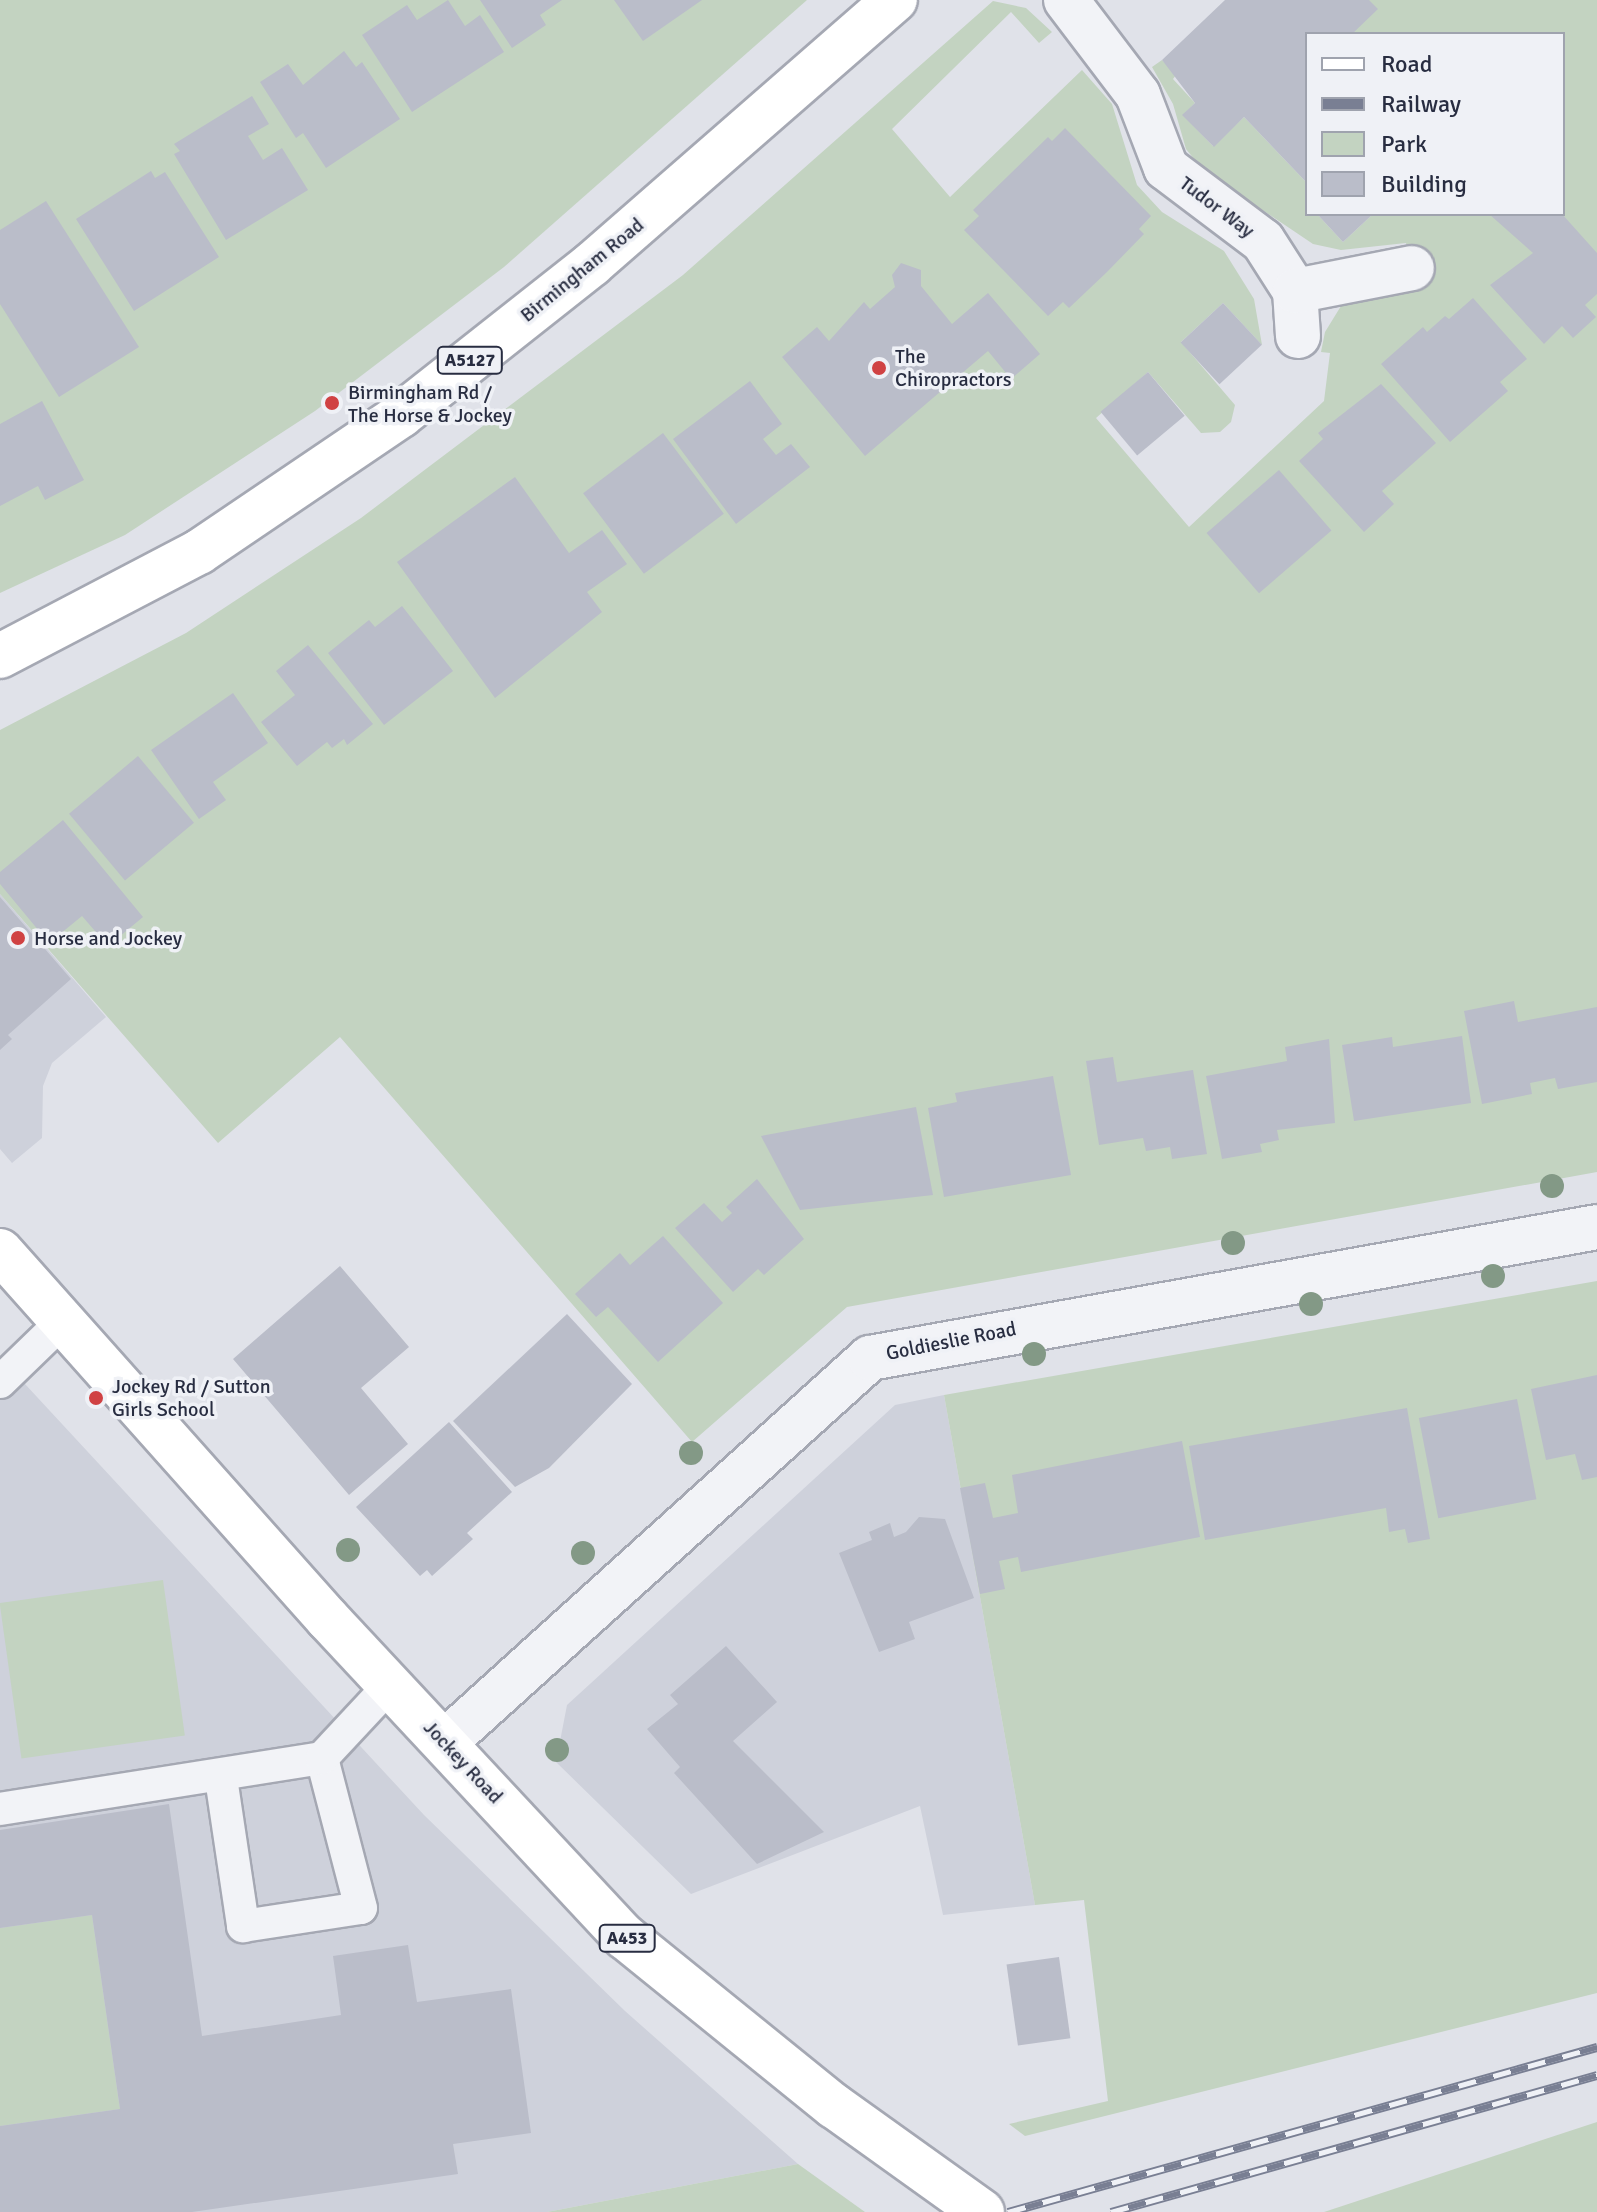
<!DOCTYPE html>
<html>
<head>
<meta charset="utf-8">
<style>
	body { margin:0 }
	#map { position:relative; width:1597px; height:2212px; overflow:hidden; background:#e0e2e9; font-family:Signika,sans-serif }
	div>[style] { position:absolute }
	.built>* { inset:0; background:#ced1db }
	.green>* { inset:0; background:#c3d3c1; transform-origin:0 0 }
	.building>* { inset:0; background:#babdc9; transform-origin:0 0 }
	.roads { filter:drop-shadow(2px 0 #a5a8b3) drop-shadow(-2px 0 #a5a8b3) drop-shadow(0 2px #a5a8b3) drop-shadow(0 -2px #a5a8b3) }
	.lane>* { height:32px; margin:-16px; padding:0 16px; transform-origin:16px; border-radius:16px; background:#f2f3f7 }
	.street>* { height:44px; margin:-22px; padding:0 22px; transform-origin:22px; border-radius:22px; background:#f2f3f7 }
	.primary>* { height:44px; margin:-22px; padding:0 22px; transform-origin:22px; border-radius:22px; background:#fff }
	.rail>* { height:9px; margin-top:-4.5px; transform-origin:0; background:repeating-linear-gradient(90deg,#eff1f6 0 18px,#797f93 0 36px); box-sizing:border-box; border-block:2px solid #797f93 }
	.trees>* { width:24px; height:24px; margin:-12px; border-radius:50%; background:#839986 }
	.dots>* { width:22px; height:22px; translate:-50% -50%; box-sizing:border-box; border:4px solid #eff1f6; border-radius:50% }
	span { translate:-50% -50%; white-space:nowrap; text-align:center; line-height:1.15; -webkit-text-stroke:7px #eff1f6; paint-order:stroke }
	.shield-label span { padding:2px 6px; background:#eff1f6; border:2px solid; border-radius:6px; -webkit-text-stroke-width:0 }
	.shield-label { font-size:18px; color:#282d41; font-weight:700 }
	.street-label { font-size:20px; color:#282d41 }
	.poi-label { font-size:20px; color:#282d41 }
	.left { translate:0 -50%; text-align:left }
	.legend { position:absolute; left:1305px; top:32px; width:260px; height:184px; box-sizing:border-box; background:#eff1f6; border:2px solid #9fa3ae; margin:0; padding:10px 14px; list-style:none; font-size:24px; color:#282d41 }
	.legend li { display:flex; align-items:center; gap:16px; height:40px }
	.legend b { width:40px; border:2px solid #9fa3ae }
</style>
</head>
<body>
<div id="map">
	<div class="built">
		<i style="clip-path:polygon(0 894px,106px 1017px,52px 1063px,43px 1086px,42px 1138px,12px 1163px,0 1149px)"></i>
		<i style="clip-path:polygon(0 1357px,424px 1815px,625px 2011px,798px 2164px,547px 2212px,0 2212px)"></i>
		<i style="clip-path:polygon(944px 1395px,1035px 1905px,943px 1915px,920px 1806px,691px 1894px,556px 1762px,567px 1705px,895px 1405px)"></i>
	</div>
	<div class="green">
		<i style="clip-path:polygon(0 0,807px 0,504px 267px,315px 411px,125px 535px,0 593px)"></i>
		<i style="clip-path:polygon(1369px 0,1597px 0,1597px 1172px,847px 1307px,692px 1442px,340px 1037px,218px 1143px,0 894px,0 730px,186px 633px,361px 518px,683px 275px,993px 1px,1026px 8px,1052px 32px,1039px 43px,1011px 12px,892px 129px,950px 197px,1082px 70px,1112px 104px,1137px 185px,1162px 212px,1224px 251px,1254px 299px,1262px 345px,1223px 303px,1181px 342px,1235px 405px,1231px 422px,1220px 432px,1201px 433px,1148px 372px,1096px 418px,1189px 527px,1324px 401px,1330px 353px,1321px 352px,1325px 332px,1341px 306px,1416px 280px,1406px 243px,1341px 250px,1313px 244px,1203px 170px,1186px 149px,1173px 104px,1152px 67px,1162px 60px,1176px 75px,1173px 79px,1195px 103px,1183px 115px,1213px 146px,1244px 117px,1307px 183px,1307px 214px,1317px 214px,1343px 242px,1373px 214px,1563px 214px,1563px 34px,1352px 34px)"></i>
		<i style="clip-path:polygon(1597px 1281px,1597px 1993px,1025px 2136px,1009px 2124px,1108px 2101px,1084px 1900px,1035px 1905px,944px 1395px)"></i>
		<i style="left:163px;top:1580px;width:157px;height:165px;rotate:82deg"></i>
		<i style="clip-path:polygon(92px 1915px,120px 2109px,0 2126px,0 1928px)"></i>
		<i style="clip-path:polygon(1597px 2122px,1597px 2212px,1324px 2212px)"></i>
		<i style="clip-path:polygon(798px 2164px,865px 2212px,547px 2212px)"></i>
	</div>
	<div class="building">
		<i style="clip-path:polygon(448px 0,465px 26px,480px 15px,504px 52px,412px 112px,362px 35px,407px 5px,417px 20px)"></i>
		<i style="clip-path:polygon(480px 0,562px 0,540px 15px,546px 25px,512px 48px)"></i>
		<i style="clip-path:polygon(614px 0,702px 0,643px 41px)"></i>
		<i style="clip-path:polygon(1225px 0,1369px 0,1378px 9px,1352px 34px,1307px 34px,1307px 183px,1244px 117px,1214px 147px,1182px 115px,1195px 103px,1162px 60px)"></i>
		<i style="clip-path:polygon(344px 51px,356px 67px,362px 62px,400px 119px,326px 168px,303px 133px,296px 138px,260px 82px,288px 64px,303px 85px)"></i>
		<i style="clip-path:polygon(252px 96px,269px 124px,248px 136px,263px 160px,282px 148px,308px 190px,226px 240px,174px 154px,180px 151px,174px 144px)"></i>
		<i style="clip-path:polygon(1065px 128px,1151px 216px,1139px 229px,1144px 234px,1107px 272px,1069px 308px,1063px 302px,1048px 316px,964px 230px,979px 216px,973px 210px,1048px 137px,1052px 141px)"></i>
		<i style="clip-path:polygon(151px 171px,155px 178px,165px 172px,219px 257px,134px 311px,76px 219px)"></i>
		<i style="clip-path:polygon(46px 201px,139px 347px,59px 397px,0 304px,0 230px)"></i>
		<i style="clip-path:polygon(1317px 214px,1373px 214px,1343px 242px)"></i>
		<i style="clip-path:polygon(1489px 214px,1562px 214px,1597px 253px,1597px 294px,1585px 305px,1596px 317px,1573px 338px,1562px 326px,1544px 344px,1490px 285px,1533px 253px)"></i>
		<i style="clip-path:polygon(901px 263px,921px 270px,921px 286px,952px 324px,988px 293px,1040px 354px,1011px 379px,988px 351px,865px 456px,782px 357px,817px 327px,829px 341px,864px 302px,870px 309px,895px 287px,892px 275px)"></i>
		<i style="clip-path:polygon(1473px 298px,1527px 359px,1500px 382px,1508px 391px,1450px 442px,1381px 364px,1423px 327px,1427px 332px,1445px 316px,1449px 319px)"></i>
		<i style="left:1223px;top:303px;width:57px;height:58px;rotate:47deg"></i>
		<i style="left:1148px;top:372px;width:57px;height:62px;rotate:50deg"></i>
		<i style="clip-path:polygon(750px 381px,782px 424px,763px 439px,776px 455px,791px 444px,810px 467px,736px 524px,673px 439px)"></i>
		<i style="clip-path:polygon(1381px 384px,1436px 443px,1382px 491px,1394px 504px,1364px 532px,1299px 461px,1323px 439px,1318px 433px)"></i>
		<i style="clip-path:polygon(42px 401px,84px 480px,45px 500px,38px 486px,0 506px,0 424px)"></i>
		<i style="left:663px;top:433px;width:101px;height:100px;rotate:53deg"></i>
		<i style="left:1279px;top:470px;width:80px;height:96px;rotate:49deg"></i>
		<i style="clip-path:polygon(515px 477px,569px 553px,602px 530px,627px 564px,587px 592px,602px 612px,495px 698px,397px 562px)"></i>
		<i style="clip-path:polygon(402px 606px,453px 671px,384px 725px,328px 653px,369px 620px,375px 627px)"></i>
		<i style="clip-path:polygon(308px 645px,373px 724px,347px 745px,344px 739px,332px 748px,327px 742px,297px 766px,261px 722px,295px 695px,276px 671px)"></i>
		<i style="clip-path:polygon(233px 693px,268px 743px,213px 782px,226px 800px,199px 819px,151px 750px)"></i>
		<i style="left:138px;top:756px;width:87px;height:90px;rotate:50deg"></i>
		<i style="clip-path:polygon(63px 820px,143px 917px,108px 946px,82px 916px,49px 943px,0 884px,0 872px)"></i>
		<i style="clip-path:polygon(0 897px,71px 979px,8px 1035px,12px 1039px,0 1050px)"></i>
		<i style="clip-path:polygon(1514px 1001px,1518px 1022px,1597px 1007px,1597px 1082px,1558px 1089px,1555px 1078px,1530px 1083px,1532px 1094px,1482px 1104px,1464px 1011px)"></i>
		<i style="clip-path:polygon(1462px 1036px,1471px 1103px,1354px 1121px,1342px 1045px,1392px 1037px,1393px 1047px)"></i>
		<i style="clip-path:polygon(1329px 1039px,1335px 1123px,1277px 1130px,1279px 1140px,1260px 1144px,1262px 1152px,1222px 1159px,1206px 1076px,1287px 1061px,1285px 1047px)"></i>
		<i style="clip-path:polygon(1113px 1057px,1117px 1082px,1193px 1070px,1207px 1154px,1172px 1159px,1170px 1147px,1146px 1151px,1143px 1138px,1099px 1145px,1086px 1061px)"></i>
		<i style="clip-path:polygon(1053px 1076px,1071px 1175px,944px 1197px,928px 1108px,957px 1102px,955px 1093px)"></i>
		<i style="clip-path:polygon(916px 1107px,933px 1195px,800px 1210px,761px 1136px)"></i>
		<i style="clip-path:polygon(757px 1179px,804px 1239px,764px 1275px,758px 1269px,733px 1292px,675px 1228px,704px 1203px,722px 1222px,732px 1213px,726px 1207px)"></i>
		<i style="clip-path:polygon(663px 1236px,723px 1303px,658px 1362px,608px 1307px,596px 1317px,575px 1294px,620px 1253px,630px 1265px)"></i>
		<i style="clip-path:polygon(340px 1266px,409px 1347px,361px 1388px,408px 1444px,349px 1495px,233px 1359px)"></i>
		<i style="clip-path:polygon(567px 1314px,632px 1384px,549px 1468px,515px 1487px,453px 1421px)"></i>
		<i style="clip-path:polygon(1597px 1375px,1597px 1477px,1582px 1480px,1575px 1454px,1546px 1460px,1531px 1389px)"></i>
		<i style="left:1517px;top:1399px;width:102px;height:100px;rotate:79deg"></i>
		<i style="clip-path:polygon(1407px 1408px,1430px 1539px,1408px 1543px,1405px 1529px,1389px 1532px,1386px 1508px,1205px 1540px,1189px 1446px)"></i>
		<i style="clip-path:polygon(449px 1422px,512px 1492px,467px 1533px,473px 1539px,432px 1576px,427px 1570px,420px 1576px,356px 1507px)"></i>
		<i style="clip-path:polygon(1182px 1441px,1200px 1537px,1021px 1572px,1018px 1557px,999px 1561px,1005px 1589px,980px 1594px,960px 1488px,985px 1483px,993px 1518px,1018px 1513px,1012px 1475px)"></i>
		<i style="clip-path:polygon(919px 1517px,945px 1519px,974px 1598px,909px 1622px,915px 1639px,879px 1652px,839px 1553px,872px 1540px,869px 1532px,890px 1523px,894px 1537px,906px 1532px)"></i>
		<i style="clip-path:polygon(726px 1646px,777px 1702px,733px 1741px,824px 1832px,757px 1864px,674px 1773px,680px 1767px,647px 1729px,678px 1704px,670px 1695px)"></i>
		<i style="clip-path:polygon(169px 1804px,202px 2036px,341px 2015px,333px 1956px,408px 1945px,417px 2002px,511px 1989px,531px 2133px,453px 2144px,458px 2174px,192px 2212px,0 2212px,0 2126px,120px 2109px,92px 1915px,0 1928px,0 1830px)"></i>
		<i style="left:1059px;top:1957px;width:82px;height:53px;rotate:82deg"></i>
	</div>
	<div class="roads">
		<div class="lane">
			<i style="left:0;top:1382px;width:88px;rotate:-44.1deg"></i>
			<i style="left:221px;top:1778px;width:150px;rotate:81.5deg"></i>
			<i style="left:243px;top:1926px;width:119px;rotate:-8.7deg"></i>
			<i style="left:361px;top:1908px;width:155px;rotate:-104.6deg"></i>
			<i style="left:0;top:1809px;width:326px;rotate:-9deg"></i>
			<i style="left:322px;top:1758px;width:101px;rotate:-47deg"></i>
		</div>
		<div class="street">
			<i style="left:1066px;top:0;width:119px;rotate:52.8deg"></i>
			<i style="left:1138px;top:95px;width:78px;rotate:69deg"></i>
			<i style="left:1166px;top:168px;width:121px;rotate:37deg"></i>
			<i style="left:1263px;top:241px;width:59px;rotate:57.4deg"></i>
			<i style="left:1298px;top:336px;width:45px;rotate:-93.8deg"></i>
			<i style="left:1295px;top:291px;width:119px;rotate:-11.1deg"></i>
			<i style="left:445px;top:1742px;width:573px;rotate:-42.1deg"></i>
			<i style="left:870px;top:1358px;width:739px;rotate:-10.21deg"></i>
		</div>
		<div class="primary">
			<i style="left:0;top:656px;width:225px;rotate:-27.6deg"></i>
			<i style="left:199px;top:552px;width:244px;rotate:-34.1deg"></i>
			<i style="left:401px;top:415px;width:243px;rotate:-38.3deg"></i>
			<i style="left:592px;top:264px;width:402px;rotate:-41.1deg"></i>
			<i style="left:0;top:1251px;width:493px;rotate:48.3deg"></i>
			<i style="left:328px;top:1619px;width:435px;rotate:47deg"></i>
			<i style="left:625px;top:1937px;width:269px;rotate:39deg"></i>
			<i style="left:834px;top:2106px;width:182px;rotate:35.6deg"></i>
		</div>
	</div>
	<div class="rail">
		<i style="left:1008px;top:2212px;width:612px;rotate:-15.65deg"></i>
		<i style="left:1111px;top:2212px;width:505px;rotate:-15.74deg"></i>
	</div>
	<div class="trees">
		<i style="left:1552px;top:1186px"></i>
		<i style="left:1233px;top:1243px"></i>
		<i style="left:1493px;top:1276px"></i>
		<i style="left:1311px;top:1304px"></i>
		<i style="left:1034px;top:1354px"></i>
		<i style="left:691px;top:1453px"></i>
		<i style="left:348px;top:1550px"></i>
		<i style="left:583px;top:1553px"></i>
		<i style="left:557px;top:1750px"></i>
	</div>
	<div class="dots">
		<i style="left:879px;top:368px;background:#d04243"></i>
		<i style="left:332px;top:403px;background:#d04243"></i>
		<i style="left:18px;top:938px;background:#d04243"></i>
		<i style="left:96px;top:1398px;background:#d04243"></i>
	</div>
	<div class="shield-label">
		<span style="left:470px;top:360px">A5127</span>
		<span style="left:627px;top:1938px">A453</span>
	</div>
	<div class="street-label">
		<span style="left:1217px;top:207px;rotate:37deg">Tudor Way</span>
		<span style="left:582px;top:270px;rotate:-39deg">Birmingham Road</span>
		<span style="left:951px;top:1341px;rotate:-11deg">Goldieslie Road</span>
		<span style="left:463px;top:1762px;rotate:47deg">Jockey Road</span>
	</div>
	<div class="poi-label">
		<span class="left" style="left:895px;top:368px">The<br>Chiropractors</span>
		<span class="left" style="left:348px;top:404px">Birmingham Rd /<br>The Horse &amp; Jockey</span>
		<span class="left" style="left:34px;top:938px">Horse and Jockey</span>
		<span class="left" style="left:112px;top:1398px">Jockey Rd / Sutton<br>Girls School</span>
	</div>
	<ul class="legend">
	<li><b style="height:10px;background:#fff"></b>Road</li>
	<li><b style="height:10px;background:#797f93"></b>Railway</li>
	<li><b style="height:22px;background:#c3d3c1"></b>Park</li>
	<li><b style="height:22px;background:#babdc9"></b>Building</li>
	</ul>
</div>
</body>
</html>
